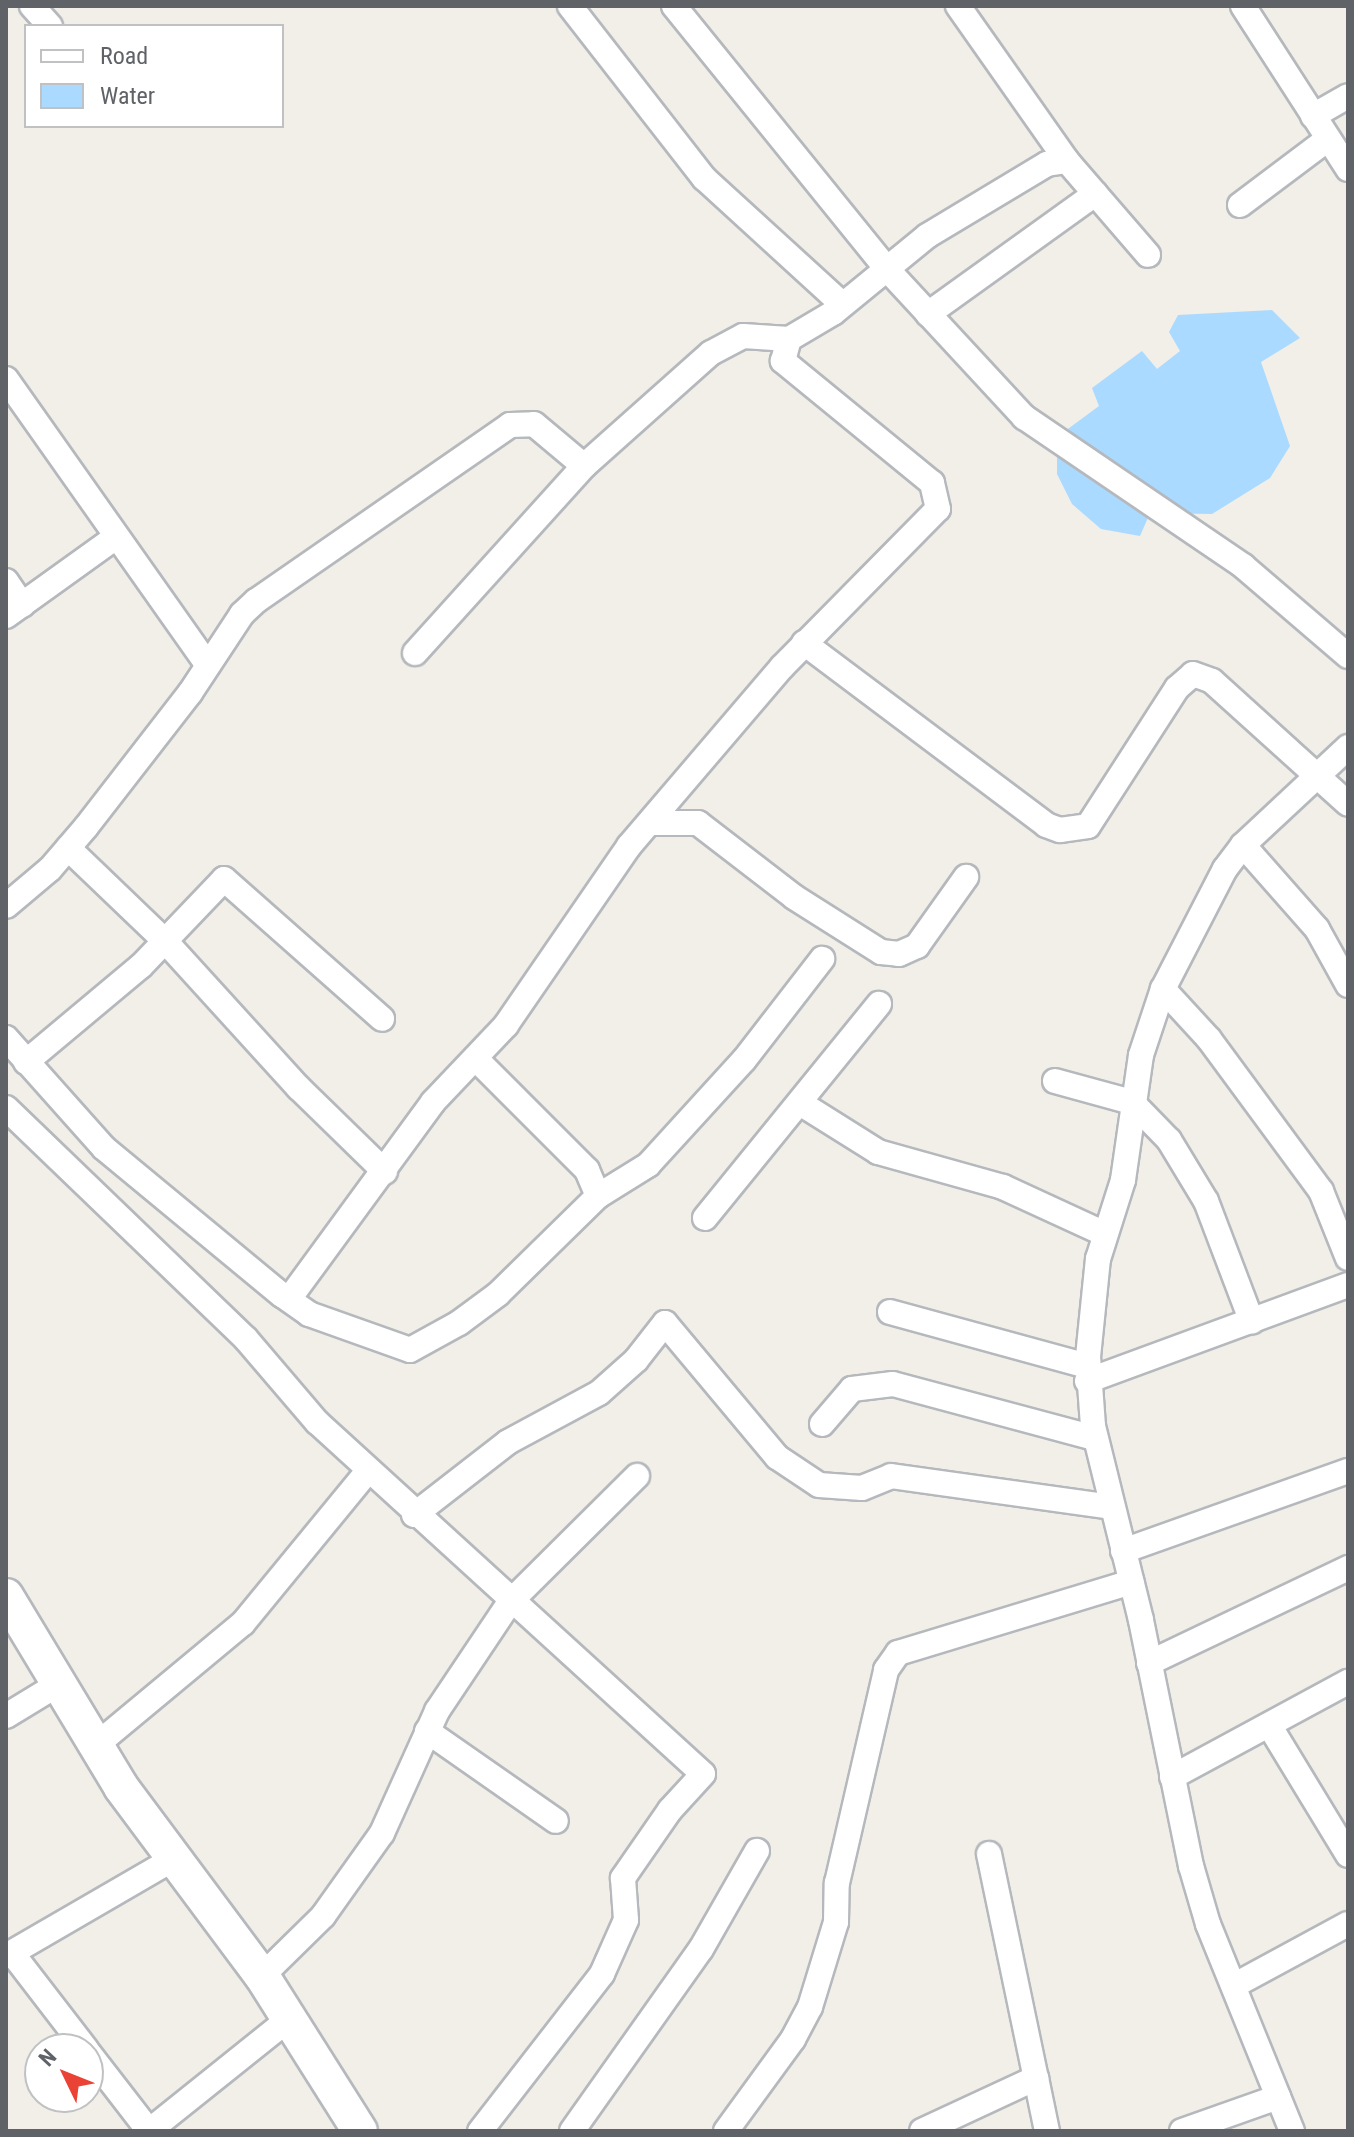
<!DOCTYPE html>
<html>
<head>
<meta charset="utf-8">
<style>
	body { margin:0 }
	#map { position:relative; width:1354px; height:2137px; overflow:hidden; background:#f1efe8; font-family:"Roboto Condensed",sans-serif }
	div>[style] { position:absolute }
	.water>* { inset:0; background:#aadaff }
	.roads { filter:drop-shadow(2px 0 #b5b8bc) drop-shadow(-2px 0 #b5b8bc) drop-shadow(0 2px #b5b8bc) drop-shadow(0 -2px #b5b8bc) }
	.street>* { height:24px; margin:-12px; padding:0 12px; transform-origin:12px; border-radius:12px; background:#fff }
	.secondary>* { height:34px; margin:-17px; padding:0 17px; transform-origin:17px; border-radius:17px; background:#fff }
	span { translate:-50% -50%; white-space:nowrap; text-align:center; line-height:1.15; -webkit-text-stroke:7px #fff; paint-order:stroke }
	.frame { position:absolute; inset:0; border:8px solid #5f6368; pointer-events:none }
	.legend { position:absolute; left:24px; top:24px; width:260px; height:104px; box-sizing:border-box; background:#fff; border:2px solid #bfc1c3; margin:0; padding:10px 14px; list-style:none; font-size:24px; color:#5f6368 }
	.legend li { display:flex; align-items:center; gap:16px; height:40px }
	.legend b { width:40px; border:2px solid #bfc1c3 }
	.north { position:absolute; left:24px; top:2033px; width:80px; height:80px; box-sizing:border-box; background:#fff; border:2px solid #bfc1c3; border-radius:50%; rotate:313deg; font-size:22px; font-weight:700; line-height:32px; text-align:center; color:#5f6368 }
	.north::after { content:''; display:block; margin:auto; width:28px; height:36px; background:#ea4335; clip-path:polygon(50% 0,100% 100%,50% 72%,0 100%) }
</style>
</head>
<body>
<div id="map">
	<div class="water">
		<i style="clip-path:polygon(1272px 310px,1300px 338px,1261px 362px,1290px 446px,1270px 478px,1212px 514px,1150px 513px,1140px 536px,1101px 529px,1072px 504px,1057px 474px,1057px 437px,1099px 406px,1092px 388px,1142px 351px,1157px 369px,1180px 351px,1169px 332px,1178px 315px)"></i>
	</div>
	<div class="roads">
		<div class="street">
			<i style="left:32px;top:6px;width:27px;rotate:48deg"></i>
			<i style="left:570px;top:6px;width:218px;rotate:52.1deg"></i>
			<i style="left:704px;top:178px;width:187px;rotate:42.4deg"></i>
			<i style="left:674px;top:6px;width:336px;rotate:51deg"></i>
			<i style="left:885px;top:267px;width:205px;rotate:47.2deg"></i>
			<i style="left:1024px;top:417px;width:265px;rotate:34.2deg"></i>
			<i style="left:1243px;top:566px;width:138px;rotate:40.6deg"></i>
			<i style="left:958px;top:6px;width:189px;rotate:54.9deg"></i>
			<i style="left:1243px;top:6px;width:194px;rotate:57.2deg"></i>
			<i style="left:1313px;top:116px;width:40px;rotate:-29.7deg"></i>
			<i style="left:1240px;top:205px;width:110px;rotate:-36.9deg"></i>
			<i style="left:928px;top:314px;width:206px;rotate:-35.7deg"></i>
			<i style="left:6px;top:379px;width:350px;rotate:54.8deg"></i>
			<i style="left:6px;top:581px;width:29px;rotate:56deg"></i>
			<i style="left:6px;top:616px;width:135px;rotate:-35.7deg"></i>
			<i style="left:804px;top:643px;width:303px;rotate:36.9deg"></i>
			<i style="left:1046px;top:825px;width:15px;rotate:20deg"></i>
			<i style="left:1060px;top:830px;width:28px;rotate:-8deg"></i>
			<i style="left:1088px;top:826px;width:164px;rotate:-57.2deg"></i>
			<i style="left:1177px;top:688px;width:21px;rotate:-41deg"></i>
			<i style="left:1193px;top:674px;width:20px;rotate:20deg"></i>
			<i style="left:1212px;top:681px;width:183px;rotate:42.1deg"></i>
			<i style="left:415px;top:653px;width:252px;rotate:-47.9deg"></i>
			<i style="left:584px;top:466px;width:170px;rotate:-41.7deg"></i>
			<i style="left:711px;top:353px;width:36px;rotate:-28deg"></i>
			<i style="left:743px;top:336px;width:46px;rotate:3.7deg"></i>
			<i style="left:650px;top:823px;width:48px"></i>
			<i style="left:698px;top:823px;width:121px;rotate:37.6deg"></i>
			<i style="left:794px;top:897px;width:103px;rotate:32.3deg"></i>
			<i style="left:881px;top:952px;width:18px;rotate:6deg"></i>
			<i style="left:899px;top:954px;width:20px;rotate:-24deg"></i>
			<i style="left:917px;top:946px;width:85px;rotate:-54.6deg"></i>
			<i style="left:1243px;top:845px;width:112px;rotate:48.6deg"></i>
			<i style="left:1317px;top:929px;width:64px;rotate:61deg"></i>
			<i style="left:68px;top:848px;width:136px;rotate:43.8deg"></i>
			<i style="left:166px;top:942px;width:197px;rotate:47.7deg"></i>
			<i style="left:299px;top:1088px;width:120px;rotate:44.3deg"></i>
			<i style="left:6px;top:906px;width:57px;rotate:-40.1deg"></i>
			<i style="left:50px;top:869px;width:55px;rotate:-49.4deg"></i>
			<i style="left:86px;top:827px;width:170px;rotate:-52.2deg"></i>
			<i style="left:190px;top:693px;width:95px;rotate:-56.6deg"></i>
			<i style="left:242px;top:614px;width:19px;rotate:-43deg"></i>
			<i style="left:256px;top:601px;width:309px;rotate:-34.7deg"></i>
			<i style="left:510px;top:425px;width:24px;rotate:-2deg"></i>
			<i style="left:534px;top:424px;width:65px;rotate:40deg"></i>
			<i style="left:1163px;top:989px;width:68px;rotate:47.4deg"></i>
			<i style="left:1209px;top:1039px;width:189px;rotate:53.6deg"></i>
			<i style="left:1321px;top:1191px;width:72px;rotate:68.1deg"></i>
			<i style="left:6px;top:1038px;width:147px;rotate:48.3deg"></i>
			<i style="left:104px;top:1148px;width:231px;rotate:39.6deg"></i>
			<i style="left:282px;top:1295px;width:33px;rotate:35deg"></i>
			<i style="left:309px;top:1314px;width:107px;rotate:19.6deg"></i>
			<i style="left:410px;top:1350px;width:56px;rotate:-28.9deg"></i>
			<i style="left:459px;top:1323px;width:49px;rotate:-36.6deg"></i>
			<i style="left:498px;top:1294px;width:140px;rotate:-44.4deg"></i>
			<i style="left:598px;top:1196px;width:28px;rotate:-113deg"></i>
			<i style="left:587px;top:1170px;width:158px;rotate:-135deg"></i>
			<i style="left:26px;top:1062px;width:150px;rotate:-39.9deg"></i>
			<i style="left:141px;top:966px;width:120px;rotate:-46.3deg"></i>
			<i style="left:224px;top:879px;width:211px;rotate:41.5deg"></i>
			<i style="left:1055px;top:1081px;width:80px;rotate:15.3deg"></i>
			<i style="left:1132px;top:1102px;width:53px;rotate:45.8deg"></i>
			<i style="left:1169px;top:1140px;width:71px;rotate:58.8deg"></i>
			<i style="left:1206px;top:1201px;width:129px;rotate:69.2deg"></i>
			<i style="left:800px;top:1103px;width:92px;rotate:32.1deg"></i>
			<i style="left:878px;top:1152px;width:130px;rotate:15.6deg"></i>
			<i style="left:1003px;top:1187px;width:112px;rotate:24.7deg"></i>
			<i style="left:6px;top:1108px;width:333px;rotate:43.9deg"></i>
			<i style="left:246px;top:1339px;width:109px;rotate:49.5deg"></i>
			<i style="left:317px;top:1422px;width:522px;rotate:42.36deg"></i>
			<i style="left:703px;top:1774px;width:49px;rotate:132.5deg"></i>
			<i style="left:670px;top:1810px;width:83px;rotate:124.7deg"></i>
			<i style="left:623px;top:1878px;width:42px;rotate:85.9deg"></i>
			<i style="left:626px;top:1920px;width:59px;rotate:114deg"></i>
			<i style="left:602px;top:1974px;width:199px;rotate:127.8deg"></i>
			<i style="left:598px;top:1196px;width:59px;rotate:-31.8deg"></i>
			<i style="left:648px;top:1165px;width:142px;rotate:-47.6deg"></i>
			<i style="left:744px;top:1060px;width:128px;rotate:-52.3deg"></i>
			<i style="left:705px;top:1218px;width:276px;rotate:-50.9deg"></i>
			<i style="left:289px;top:1299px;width:244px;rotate:-53.8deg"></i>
			<i style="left:433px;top:1102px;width:106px;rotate:-46.5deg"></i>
			<i style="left:506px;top:1025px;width:217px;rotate:-55.5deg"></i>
			<i style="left:629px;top:846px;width:235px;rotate:-49.5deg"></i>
			<i style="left:782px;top:667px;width:222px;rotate:-45.4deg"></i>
			<i style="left:938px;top:509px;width:27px;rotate:-103deg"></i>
			<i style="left:932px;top:483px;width:193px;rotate:-140.7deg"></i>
			<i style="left:783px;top:361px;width:23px;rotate:-75deg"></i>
			<i style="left:789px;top:339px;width:51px;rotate:-30.6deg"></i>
			<i style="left:833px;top:313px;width:122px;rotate:-39.3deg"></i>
			<i style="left:927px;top:236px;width:140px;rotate:-31deg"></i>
			<i style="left:1047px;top:164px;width:20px;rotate:-9deg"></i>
			<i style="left:1067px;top:161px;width:124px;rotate:49.2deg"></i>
			<i style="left:890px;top:1312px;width:204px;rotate:15.3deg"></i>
			<i style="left:1087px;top:1381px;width:278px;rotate:-20.2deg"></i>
			<i style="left:822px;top:1424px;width:46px;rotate:-49.4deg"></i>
			<i style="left:852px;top:1389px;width:41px;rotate:-7deg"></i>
			<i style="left:893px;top:1384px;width:209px;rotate:15deg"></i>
			<i style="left:414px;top:1515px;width:119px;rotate:-37.8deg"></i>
			<i style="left:508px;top:1442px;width:103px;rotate:-28.3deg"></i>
			<i style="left:599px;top:1393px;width:50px;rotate:-41.7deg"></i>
			<i style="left:636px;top:1360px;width:47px;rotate:-51.9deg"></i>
			<i style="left:665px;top:1323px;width:175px;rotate:50.1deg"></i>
			<i style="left:777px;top:1457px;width:50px;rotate:33.7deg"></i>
			<i style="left:819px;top:1485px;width:43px;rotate:4deg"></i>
			<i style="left:862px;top:1488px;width:31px;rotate:-22deg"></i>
			<i style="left:891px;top:1476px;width:223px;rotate:8deg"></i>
			<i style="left:1123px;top:1551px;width:239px;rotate:-19.6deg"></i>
			<i style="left:1149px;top:1663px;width:221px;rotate:-25.5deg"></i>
			<i style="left:6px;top:1716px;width:63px;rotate:-31.4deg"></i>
			<i style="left:1269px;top:1725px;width:152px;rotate:58.7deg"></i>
			<i style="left:427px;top:1731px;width:157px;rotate:34.9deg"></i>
			<i style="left:95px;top:1746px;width:192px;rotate:-39.7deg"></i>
			<i style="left:243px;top:1623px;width:197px;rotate:-50.6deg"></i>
			<i style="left:1172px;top:1777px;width:200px;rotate:-28.4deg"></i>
			<i style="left:989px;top:1854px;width:229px;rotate:78.2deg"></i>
			<i style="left:12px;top:1953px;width:121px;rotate:52.4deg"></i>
			<i style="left:6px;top:1956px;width:198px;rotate:-30.1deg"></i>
			<i style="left:262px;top:1976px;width:86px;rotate:-44.5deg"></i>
			<i style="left:323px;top:1916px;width:102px;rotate:-54.6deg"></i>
			<i style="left:382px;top:1833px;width:134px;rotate:-65.7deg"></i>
			<i style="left:437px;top:1711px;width:131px;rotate:-56.2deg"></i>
			<i style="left:510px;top:1602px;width:179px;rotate:-44.8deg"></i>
			<i style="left:1235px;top:1985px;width:128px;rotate:-28.4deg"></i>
			<i style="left:88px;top:2052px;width:100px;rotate:52.3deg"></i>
			<i style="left:149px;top:2131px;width:181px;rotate:-38.7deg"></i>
			<i style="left:572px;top:2131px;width:223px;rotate:-54.7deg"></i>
			<i style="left:701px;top:1949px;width:113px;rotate:-60.3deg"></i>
			<i style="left:726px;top:2131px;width:114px;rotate:-53.9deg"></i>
			<i style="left:793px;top:2039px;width:36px;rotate:-62deg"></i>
			<i style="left:810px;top:2007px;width:89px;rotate:-73deg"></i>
			<i style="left:836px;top:1922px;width:39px;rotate:-89deg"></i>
			<i style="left:837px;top:1883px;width:219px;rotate:-77deg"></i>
			<i style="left:886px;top:1670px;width:21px;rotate:-55deg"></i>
			<i style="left:898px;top:1653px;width:244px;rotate:-16.9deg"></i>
			<i style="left:922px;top:2131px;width:126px;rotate:-24.9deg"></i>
			<i style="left:1036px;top:2078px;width:54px;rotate:78.3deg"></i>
			<i style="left:1182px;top:2131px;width:102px;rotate:-19.5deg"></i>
			<i style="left:1292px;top:2131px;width:223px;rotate:-112.1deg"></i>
			<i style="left:1208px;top:1924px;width:60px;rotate:-106.3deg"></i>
			<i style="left:1191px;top:1866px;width:251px;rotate:-101.5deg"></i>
			<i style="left:1141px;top:1620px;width:200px;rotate:-103.9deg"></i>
			<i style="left:1093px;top:1426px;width:69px;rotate:-94.1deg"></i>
			<i style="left:1088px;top:1357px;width:99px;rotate:-84.2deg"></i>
			<i style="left:1098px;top:1259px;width:83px;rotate:-72.4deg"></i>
			<i style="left:1123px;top:1180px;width:126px;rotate:-81.8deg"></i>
			<i style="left:1141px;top:1055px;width:70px;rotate:-71.6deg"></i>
			<i style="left:1163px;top:989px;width:135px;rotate:-62.7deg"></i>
			<i style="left:1225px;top:869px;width:30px;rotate:-53deg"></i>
			<i style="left:1243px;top:845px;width:144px;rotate:-43deg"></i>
		</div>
		<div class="secondary">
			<i style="left:6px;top:1596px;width:223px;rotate:58.9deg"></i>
			<i style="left:121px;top:1787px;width:236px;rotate:53.3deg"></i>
			<i style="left:262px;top:1976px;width:183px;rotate:57.7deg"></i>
		</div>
	</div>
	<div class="frame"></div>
	<ul class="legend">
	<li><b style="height:10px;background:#fff"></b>Road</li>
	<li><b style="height:22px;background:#aadaff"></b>Water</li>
	</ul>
	<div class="north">N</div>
</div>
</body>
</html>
